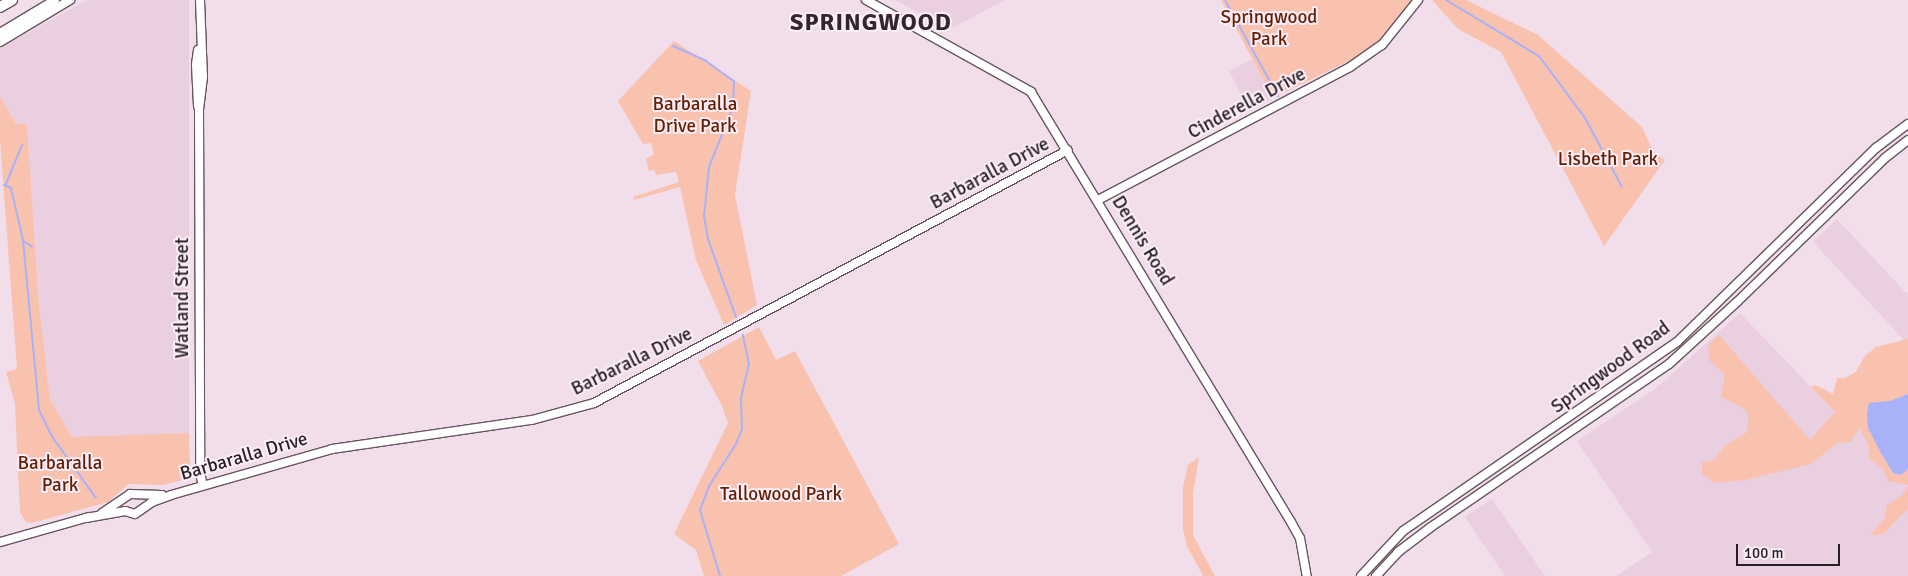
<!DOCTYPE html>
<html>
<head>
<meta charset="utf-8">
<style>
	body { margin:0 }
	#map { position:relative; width:1908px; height:576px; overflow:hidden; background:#f2deeb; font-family:Signika,sans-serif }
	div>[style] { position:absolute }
	.built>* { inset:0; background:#eacfe0; transform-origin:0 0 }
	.green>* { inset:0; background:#f8c2af }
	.water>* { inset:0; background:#a9b1f8 }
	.stream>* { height:2px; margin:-1px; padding:0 1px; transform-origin:1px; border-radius:1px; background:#a9b1f8 }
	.roads { filter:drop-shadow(1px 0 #675661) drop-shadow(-1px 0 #675661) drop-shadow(0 1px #675661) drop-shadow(0 -1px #675661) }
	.secondary>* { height:8px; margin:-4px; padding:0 4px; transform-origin:4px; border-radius:4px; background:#fff }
	.highway>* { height:10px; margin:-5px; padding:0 5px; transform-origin:5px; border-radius:5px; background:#fff }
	span { translate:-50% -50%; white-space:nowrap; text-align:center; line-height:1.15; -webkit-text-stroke:4px #fdedf7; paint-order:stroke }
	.park-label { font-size:19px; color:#631f02 }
	.street-label { font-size:19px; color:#251e22 }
	.district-label { font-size:24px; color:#33252e; font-weight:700; letter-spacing:1px }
	.scale { position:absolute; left:1736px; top:544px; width:104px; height:22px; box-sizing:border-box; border:2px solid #251e22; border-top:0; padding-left:6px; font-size:15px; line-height:18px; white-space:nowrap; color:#251e22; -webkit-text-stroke:4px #fdedf7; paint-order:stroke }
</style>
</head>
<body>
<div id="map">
	<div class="built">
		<i style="clip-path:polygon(87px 0,189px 0,189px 433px,72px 438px,50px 399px,39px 305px,27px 124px,16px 124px,0 96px,0 48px)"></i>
		<i style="clip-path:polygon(895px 0,1005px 0,950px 29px)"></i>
		<i style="left:1252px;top:59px;width:44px;height:26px;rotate:62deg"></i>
		<i style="clip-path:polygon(1837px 219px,1908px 295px,1908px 576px,1616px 576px,1652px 552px,1577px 441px,1655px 389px,1740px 313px,1835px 412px,1903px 339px,1813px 242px)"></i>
		<i style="clip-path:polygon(1492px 499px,1545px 576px,1505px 576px,1465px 517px)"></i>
	</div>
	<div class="green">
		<i style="clip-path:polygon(1221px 0,1412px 0,1392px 29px,1361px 55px,1273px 98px)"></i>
		<i style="clip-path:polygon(1432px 0,1466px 0,1538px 35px,1642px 127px,1653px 151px,1665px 160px,1604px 246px,1501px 52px,1458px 29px)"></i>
		<i style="clip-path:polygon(674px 41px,751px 91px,735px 195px,757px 305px,724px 325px,696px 260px,680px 187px,634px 200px,633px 197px,679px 182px,676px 172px,656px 175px,654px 170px,649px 171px,646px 159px,654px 154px,651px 143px,643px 144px,618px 101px)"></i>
		<i style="clip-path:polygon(0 96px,16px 124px,27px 124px,39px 305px,50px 399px,72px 437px,189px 433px,190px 472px,183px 480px,163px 485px,129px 484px,108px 502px,32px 523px,26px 522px,20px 512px,15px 404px,6px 372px,17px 369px,0 140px)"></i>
		<i style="clip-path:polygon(759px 327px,776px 360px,795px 351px,899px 544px,841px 576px,704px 576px,696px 550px,674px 534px,728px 423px,722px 406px,698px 361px)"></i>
		<i style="clip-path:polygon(1719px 335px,1810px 440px,1835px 412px,1811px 387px,1815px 385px,1833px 394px,1837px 378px,1845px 378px,1856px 372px,1864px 357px,1876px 347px,1908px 339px,1908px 394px,1890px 401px,1869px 403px,1868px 428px,1893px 473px,1901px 475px,1908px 469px,1908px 485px,1888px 481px,1884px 470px,1870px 459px,1868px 444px,1859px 428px,1851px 442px,1837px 443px,1811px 464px,1745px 480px,1715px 483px,1702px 474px,1702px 462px,1714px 460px,1726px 445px,1746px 433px,1749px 420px,1745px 409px,1721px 397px,1725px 375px,1709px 360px,1708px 351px,1709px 344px)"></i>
		<i style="clip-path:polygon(1199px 457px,1193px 493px,1193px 535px,1215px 576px,1203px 576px,1187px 546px,1183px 530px,1183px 487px,1188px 465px)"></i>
		<i style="clip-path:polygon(1908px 486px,1908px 509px,1883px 534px,1870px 535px,1885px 518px,1887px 505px,1902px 495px)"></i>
	</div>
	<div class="water">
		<i style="clip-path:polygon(1908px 394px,1908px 469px,1901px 475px,1893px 473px,1881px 453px,1868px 428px,1867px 413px,1869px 403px,1890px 401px)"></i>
	</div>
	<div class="stream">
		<i style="left:1225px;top:0;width:110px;rotate:61.1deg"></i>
		<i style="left:1446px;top:0;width:109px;rotate:31.1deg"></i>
		<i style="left:1539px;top:56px;width:77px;rotate:53.4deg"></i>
		<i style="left:1585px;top:118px;width:78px;rotate:61.8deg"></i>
		<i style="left:673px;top:46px;width:36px;rotate:24deg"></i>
		<i style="left:706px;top:61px;width:34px;rotate:36deg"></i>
		<i style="left:734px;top:81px;width:26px;rotate:92deg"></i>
		<i style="left:733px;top:107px;width:65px;rotate:111.8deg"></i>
		<i style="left:709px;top:167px;width:49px;rotate:95.8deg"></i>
		<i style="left:704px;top:216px;width:23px;rotate:80deg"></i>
		<i style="left:708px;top:239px;width:83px;rotate:70.3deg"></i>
		<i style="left:6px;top:184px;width:42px;rotate:-67.7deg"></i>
		<i style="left:4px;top:185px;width:8px;rotate:23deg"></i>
		<i style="left:11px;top:188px;width:53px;rotate:77deg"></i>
		<i style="left:23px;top:240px;width:171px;rotate:84.6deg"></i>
		<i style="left:39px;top:410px;width:28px;rotate:64deg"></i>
		<i style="left:51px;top:435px;width:77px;rotate:54.5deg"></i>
		<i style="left:24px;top:241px;width:10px;rotate:37deg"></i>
		<i style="left:720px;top:576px;width:69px;rotate:-106.9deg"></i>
		<i style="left:700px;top:510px;width:26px;rotate:-69deg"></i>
		<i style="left:709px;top:486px;width:50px;rotate:-57.3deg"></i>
		<i style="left:736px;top:444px;width:16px;rotate:-68deg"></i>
		<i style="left:742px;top:429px;width:31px;rotate:-92deg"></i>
		<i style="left:741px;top:398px;width:35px;rotate:-77deg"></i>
		<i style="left:749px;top:364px;width:30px;rotate:-102deg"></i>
	</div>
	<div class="roads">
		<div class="secondary">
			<i style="left:200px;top:0;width:77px;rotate:87.8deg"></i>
			<i style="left:203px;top:77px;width:33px;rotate:97deg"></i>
			<i style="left:199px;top:110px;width:363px;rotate:89.8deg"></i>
			<i style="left:200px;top:473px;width:13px;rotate:77deg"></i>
			<i style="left:866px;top:0;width:189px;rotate:29.1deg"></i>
			<i style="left:1031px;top:92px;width:502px;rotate:58.84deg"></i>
			<i style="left:1291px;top:522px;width:18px;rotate:61deg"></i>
			<i style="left:1300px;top:538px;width:39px;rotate:80deg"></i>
			<i style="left:0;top:33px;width:64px;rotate:-31deg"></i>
			<i style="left:0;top:42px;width:82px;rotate:-31deg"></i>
			<i style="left:198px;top:50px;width:15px;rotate:98deg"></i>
			<i style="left:196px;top:65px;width:41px;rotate:87.2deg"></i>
			<i style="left:1098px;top:200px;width:285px;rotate:-27.8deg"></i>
			<i style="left:1350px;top:67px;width:39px;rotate:-35deg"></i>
			<i style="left:1382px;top:45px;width:58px;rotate:-51.3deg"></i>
			<i style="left:102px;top:513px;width:34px;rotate:-34deg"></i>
			<i style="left:130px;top:494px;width:32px;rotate:2deg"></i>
			<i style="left:86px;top:518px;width:40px;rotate:-10deg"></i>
			<i style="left:125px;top:511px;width:10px;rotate:17deg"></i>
			<i style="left:135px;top:514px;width:21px;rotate:-35deg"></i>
			<i style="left:152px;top:502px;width:20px;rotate:-20deg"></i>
			<i style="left:171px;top:495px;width:167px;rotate:-15.9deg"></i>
			<i style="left:332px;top:449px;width:202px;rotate:-8.3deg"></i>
			<i style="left:532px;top:420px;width:64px;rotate:-15.3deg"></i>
			<i style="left:594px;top:403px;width:537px;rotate:-28.09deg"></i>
			<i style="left:0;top:542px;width:92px;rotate:-15.7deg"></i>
			<i style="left:1361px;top:576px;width:62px;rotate:-47deg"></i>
			<i style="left:1403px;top:531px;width:333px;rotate:-34.6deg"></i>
			<i style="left:1677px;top:342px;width:278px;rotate:-44.3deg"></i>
			<i style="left:1876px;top:148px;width:40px;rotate:-37deg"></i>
			<i style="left:1376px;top:576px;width:33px;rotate:-47deg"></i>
			<i style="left:1398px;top:552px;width:41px;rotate:-37.1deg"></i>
			<i style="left:1431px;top:527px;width:288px;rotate:-34.4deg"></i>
			<i style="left:1669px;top:364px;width:92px;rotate:-42.4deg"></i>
			<i style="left:1737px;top:302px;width:206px;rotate:-44.2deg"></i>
			<i style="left:1885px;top:158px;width:29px;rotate:-38deg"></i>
		</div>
		<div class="highway">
			<i style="left:0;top:7px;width:14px;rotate:-30deg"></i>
		</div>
	</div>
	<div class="park-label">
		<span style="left:1269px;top:29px">Springwood<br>Park</span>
		<span style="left:695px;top:116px">Barbaralla<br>Drive Park</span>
		<span style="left:1608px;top:160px">Lisbeth Park</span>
		<span style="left:60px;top:475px">Barbaralla<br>Park</span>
		<span style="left:781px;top:495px">Tallowood Park</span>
	</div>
	<div class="street-label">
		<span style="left:1247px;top:104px;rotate:-28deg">Cinderella Drive</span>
		<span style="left:990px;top:174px;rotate:-28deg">Barbaralla Drive</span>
		<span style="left:1142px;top:241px;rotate:59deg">Dennis Road</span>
		<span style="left:183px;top:298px;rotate:-90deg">Watland Street</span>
		<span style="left:632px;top:362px;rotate:-26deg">Barbaralla Drive</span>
		<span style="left:1611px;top:368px;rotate:-36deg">Springwood Road</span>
		<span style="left:244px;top:457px;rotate:-16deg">Barbaralla Drive</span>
	</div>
	<div class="district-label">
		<span style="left:871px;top:23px">SPRINGWOOD</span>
	</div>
	<div class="scale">100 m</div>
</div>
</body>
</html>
